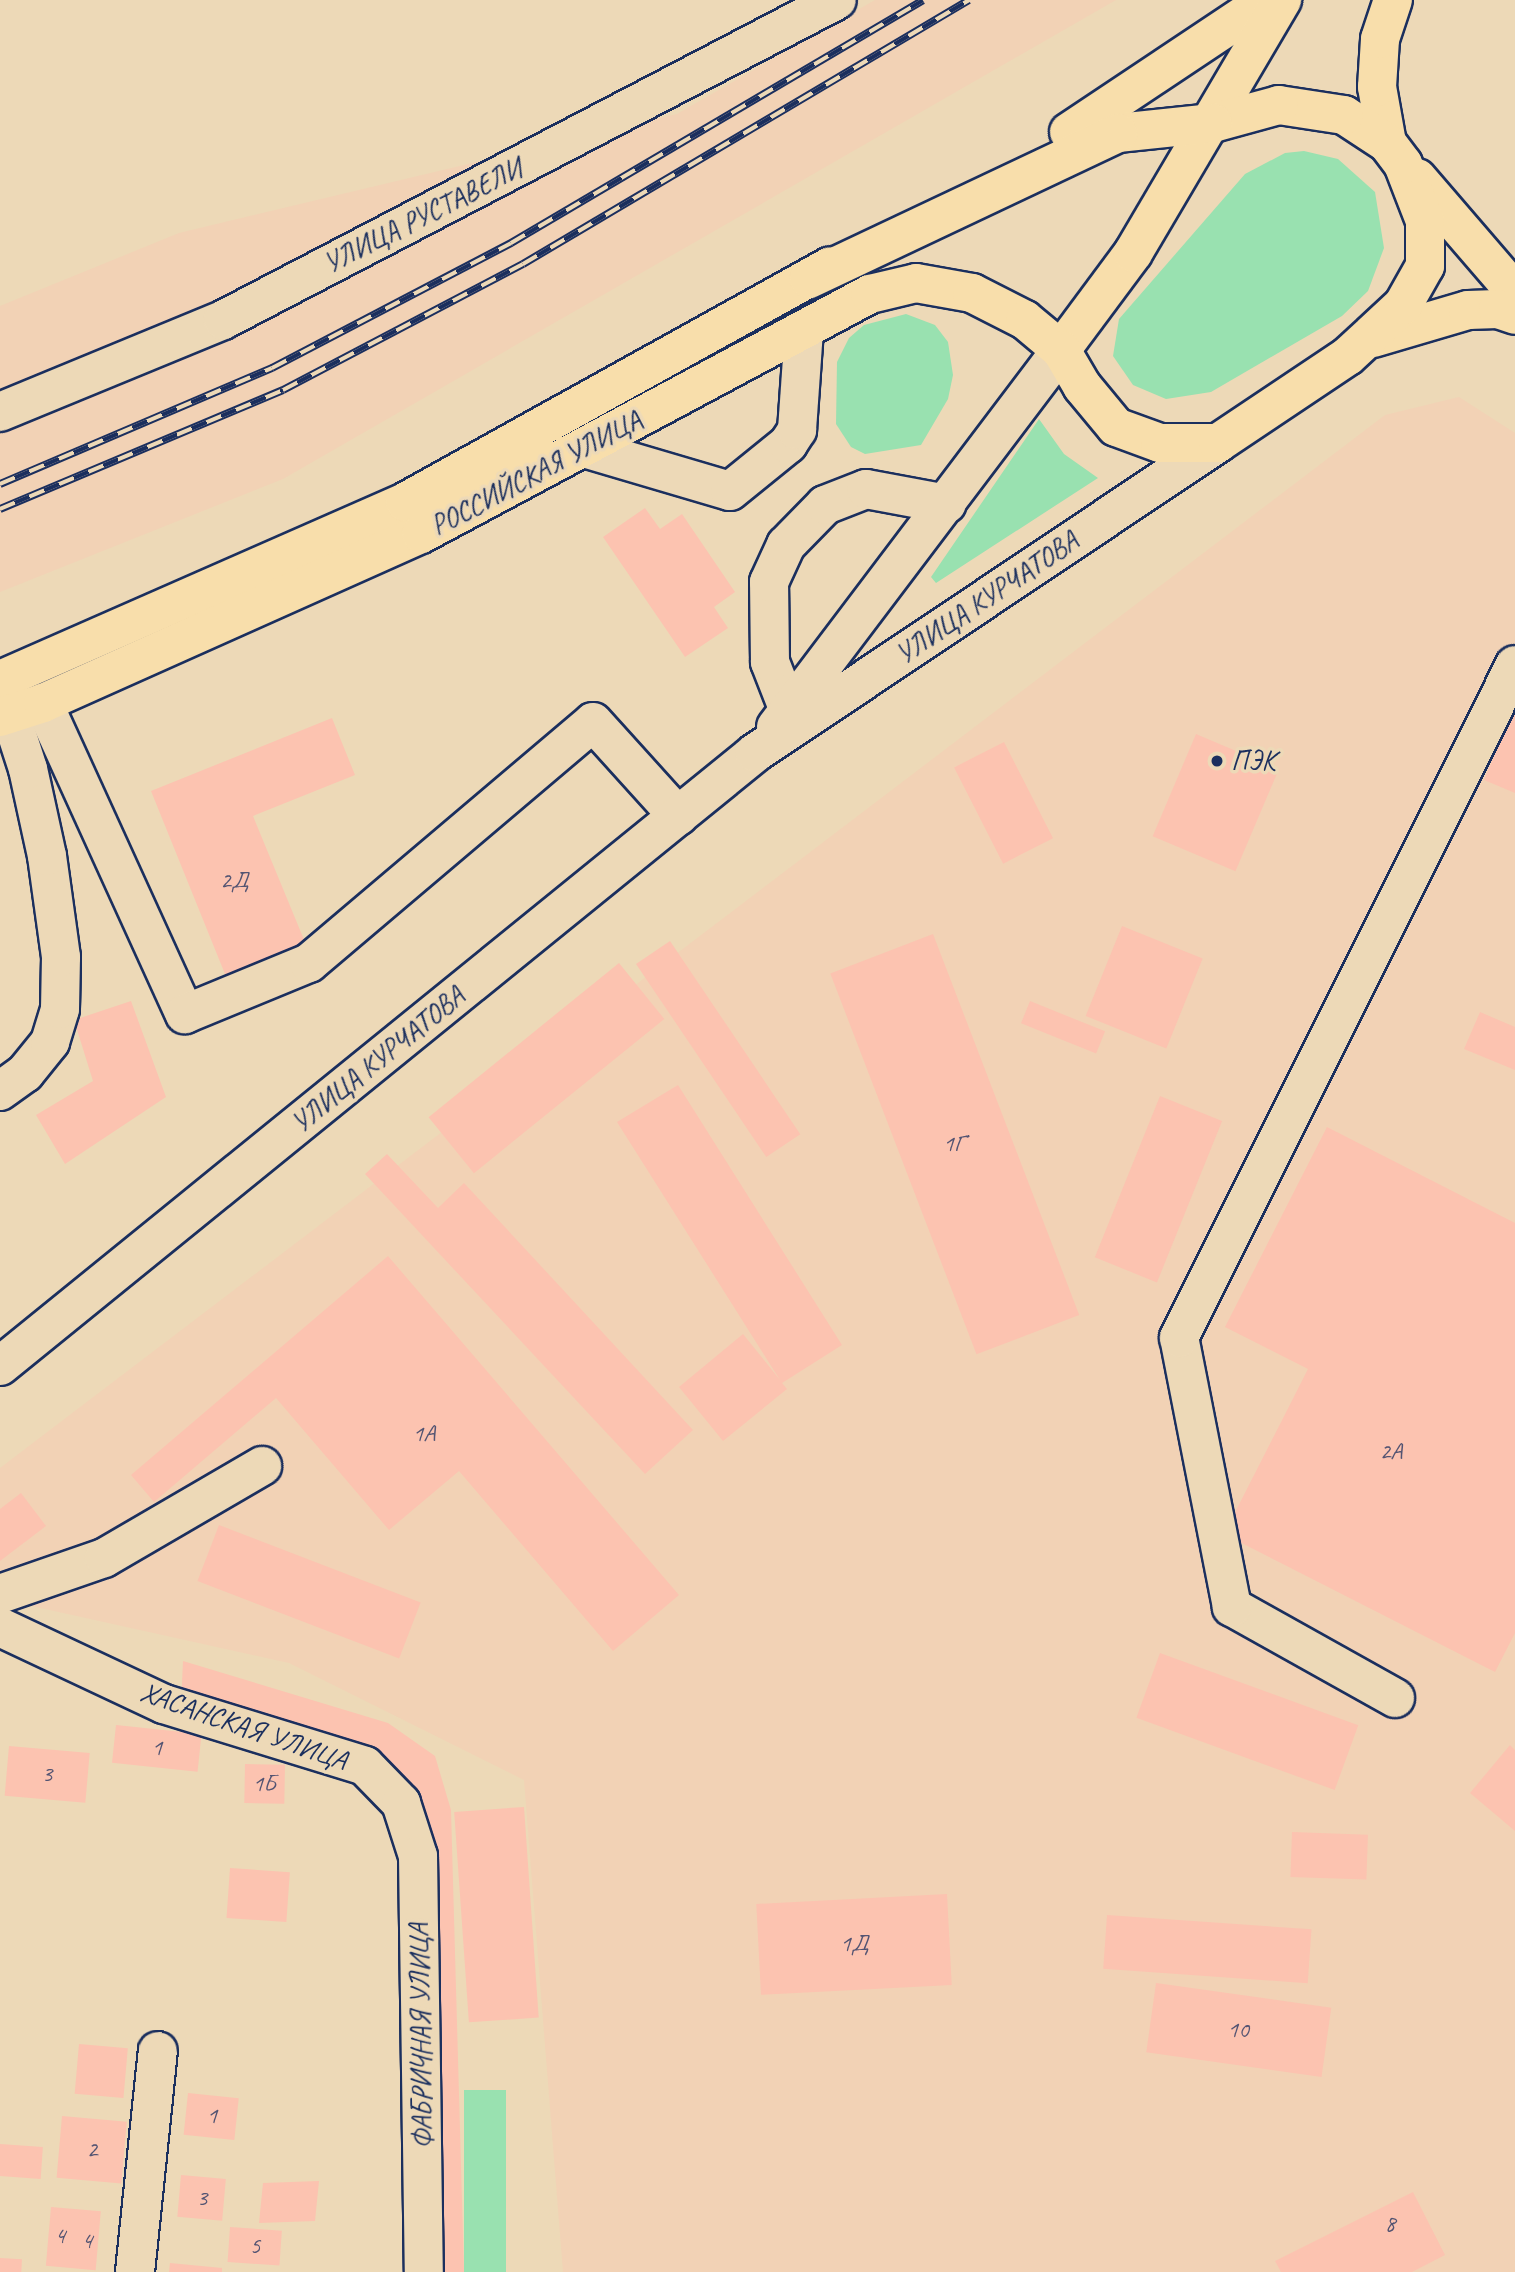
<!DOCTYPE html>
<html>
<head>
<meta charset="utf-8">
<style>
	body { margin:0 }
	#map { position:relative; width:1515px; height:2272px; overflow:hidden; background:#edd9b7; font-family:Caveat,sans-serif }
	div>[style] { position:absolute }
	.built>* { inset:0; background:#f2d2b5 }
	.green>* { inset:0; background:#99e1b0; transform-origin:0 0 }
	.building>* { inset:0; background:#fcc3b0; transform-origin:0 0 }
	.roads { filter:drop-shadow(2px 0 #1b2f5e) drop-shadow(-2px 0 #1b2f5e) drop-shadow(0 2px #1b2f5e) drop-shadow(0 -2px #1b2f5e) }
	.minor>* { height:38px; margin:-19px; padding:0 19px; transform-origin:19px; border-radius:19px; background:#edd9b7 }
	.major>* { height:38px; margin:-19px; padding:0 19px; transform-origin:19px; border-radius:19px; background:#f8deab }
	.rail>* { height:8px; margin-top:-4px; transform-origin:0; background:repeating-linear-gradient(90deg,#edd9b7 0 16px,#1b2f5e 0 32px); box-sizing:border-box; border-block:2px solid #1b2f5e }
	.dots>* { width:19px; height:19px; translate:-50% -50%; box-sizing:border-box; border:4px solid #edd9b7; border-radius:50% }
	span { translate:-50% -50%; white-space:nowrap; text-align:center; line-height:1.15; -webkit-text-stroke:7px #edd9b7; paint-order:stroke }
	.number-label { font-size:24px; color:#535472 }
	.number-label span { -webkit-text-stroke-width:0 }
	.street-label { font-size:28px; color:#1b2f5e }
	.poi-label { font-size:28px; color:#1b2f5e }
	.left { translate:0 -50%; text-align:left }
</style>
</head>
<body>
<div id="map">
	<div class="built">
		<i style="clip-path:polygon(875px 0,1116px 0,283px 479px,0 592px,0 306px,179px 233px,677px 114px)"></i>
		<i style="clip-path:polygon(1459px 397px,1515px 433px,1515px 2272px,563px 2272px,524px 1780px,289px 1663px,0 1599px,0 1468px,1385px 415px)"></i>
	</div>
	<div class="green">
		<i style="clip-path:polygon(1304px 151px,1338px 159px,1375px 192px,1384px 248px,1368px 291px,1342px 316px,1211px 392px,1166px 399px,1133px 385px,1113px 356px,1119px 319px,1245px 174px,1285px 153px)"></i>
		<i style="clip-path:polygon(906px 314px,935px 325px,948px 342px,953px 375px,948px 399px,921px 445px,865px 454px,851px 447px,836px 424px,837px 362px,849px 338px,864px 325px)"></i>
		<i style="clip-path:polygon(1039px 419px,1064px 454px,1098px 478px,936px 583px,931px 577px)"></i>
		<i style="left:464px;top:2090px;width:42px;height:182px"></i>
	</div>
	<div class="building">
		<i style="clip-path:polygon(645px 508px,660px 529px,682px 514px,735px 592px,714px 607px,728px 628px,685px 657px,603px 537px)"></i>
		<i style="clip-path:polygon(1515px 706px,1515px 793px,1484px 780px)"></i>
		<i style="clip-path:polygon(332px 718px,355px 775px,253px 816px,307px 947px,227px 979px,151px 791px)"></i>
		<i style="left:1196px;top:734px;width:90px;height:111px;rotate:23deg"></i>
		<i style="left:1004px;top:742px;width:108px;height:56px;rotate:63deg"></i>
		<i style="left:1122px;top:926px;width:87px;height:97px;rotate:22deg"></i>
		<i style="left:933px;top:934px;width:408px;height:110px;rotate:69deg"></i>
		<i style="left:670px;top:941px;width:233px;height:41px;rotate:56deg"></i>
		<i style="left:619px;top:963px;width:72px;height:245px;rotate:51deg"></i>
		<i style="clip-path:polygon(131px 1001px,166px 1097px,65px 1164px,36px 1115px,93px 1081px,74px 1020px)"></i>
		<i style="left:1030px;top:1001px;width:81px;height:24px;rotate:22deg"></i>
		<i style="clip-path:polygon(1480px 1012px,1515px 1027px,1515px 1070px,1464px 1049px)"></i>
		<i style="clip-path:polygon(678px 1085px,842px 1345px,782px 1383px,787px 1389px,723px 1441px,679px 1387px,743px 1334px,780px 1380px,617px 1122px)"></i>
		<i style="left:1160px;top:1096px;width:67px;height:174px;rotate:22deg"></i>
		<i style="clip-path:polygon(1327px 1127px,1515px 1223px,1515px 1633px,1495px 1672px,1224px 1534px,1308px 1369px,1225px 1327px)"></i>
		<i style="clip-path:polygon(387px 1154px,438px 1208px,464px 1183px,693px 1430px,645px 1474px,365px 1174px)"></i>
		<i style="clip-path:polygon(388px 1256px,679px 1595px,613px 1651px,459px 1471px,389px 1530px,276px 1398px,154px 1502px,131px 1475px)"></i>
		<i style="clip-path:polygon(21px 1493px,46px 1526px,0 1561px,0 1509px)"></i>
		<i style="left:219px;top:1525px;width:216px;height:60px;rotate:21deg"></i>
		<i style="left:1160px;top:1653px;width:211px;height:69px;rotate:20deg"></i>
		<i style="clip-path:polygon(183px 1661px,388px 1723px,435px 1756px,451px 1810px,464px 2272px,426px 2272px,403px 1779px,181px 1705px)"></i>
		<i style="left:116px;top:1725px;width:86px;height:38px;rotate:6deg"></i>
		<i style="clip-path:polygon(1510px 1745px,1515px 1750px,1515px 1831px,1470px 1793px)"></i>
		<i style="left:9px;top:1746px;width:81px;height:50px;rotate:5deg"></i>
		<i style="left:245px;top:1764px;width:40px;height:39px;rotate:1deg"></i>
		<i style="left:524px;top:1807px;width:211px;height:70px;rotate:86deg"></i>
		<i style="left:1292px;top:1832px;width:76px;height:45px;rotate:2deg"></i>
		<i style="left:230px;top:1868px;width:60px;height:50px;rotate:4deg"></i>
		<i style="left:947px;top:1894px;width:91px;height:191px;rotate:87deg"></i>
		<i style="left:1107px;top:1915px;width:205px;height:54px;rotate:4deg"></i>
		<i style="left:1156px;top:1983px;width:177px;height:70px;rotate:8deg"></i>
		<i style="left:79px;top:2044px;width:49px;height:50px;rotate:5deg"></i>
		<i style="left:188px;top:2093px;width:51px;height:42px;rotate:6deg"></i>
		<i style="left:62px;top:2116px;width:65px;height:62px;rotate:5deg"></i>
		<i style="left:0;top:2144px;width:43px;height:32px;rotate:4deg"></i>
		<i style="left:181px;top:2175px;width:45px;height:42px;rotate:5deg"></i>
		<i style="clip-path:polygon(319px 2181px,315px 2221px,259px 2223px,263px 2183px)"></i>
		<i style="clip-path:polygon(1413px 2192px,1445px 2255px,1412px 2272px,1281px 2272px,1275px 2261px)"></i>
		<i style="left:51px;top:2207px;width:50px;height:59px;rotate:5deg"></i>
		<i style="left:230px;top:2227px;width:52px;height:35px;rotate:4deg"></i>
		<i style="left:0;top:2258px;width:22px;height:14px;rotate:3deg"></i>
		<i style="clip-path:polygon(170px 2263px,222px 2268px,222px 2272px,169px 2272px)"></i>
	</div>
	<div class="roads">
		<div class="minor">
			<i style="left:0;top:412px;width:241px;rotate:-22.4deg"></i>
			<i style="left:223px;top:320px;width:692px;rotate:-27.53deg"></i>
			<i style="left:584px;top:448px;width:152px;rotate:16.4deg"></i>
			<i style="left:730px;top:491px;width:75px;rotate:-39deg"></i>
			<i style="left:788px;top:444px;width:17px;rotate:-57deg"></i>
			<i style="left:797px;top:430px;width:100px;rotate:-86deg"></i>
			<i style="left:43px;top:703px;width:342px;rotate:65.5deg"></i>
			<i style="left:185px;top:1014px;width:134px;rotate:-22.4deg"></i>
			<i style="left:309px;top:963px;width:372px;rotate:-40.3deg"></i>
			<i style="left:593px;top:722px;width:127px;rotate:47.9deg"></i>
			<i style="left:789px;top:711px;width:53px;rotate:-111.2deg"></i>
			<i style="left:770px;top:662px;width:80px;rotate:-90.7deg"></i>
			<i style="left:769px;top:582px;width:41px;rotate:-65.3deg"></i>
			<i style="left:786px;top:545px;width:56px;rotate:-45.7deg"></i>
			<i style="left:825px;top:505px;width:44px;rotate:-21.3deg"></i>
			<i style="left:866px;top:489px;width:82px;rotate:10.5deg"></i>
			<i style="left:776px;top:727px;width:473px;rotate:-52.9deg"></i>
			<i style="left:0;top:1091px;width:31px;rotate:-36deg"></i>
			<i style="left:25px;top:1073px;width:40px;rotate:-51deg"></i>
			<i style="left:50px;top:1042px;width:34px;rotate:-73deg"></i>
			<i style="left:60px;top:1009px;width:52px;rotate:-88.9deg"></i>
			<i style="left:61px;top:957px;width:102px;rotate:-97.9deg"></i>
			<i style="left:47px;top:856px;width:89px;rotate:-102.3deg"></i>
			<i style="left:28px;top:769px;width:59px;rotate:-107.8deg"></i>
			<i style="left:0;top:1366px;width:973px;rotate:-39.07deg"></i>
			<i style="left:755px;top:753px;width:557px;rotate:-33.8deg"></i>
			<i style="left:0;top:1594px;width:110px;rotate:-19.1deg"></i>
			<i style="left:104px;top:1558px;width:183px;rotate:-30.2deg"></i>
			<i style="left:0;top:1627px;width:181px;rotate:25.2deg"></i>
			<i style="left:164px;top:1704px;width:210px;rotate:17.1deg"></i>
			<i style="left:365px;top:1766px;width:52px;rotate:45.8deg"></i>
			<i style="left:401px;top:1803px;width:56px;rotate:72.2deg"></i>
			<i style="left:418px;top:1856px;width:416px;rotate:89.2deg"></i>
			<i style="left:1395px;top:1698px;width:187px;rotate:-150.8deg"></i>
			<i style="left:1232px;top:1607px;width:274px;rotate:-101.1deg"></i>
			<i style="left:1179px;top:1338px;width:752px;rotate:-63.47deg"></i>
			<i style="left:135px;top:2272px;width:222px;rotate:-84.1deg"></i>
		</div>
		<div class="major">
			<i style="left:1069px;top:132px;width:238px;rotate:-33.7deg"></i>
			<i style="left:1387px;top:143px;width:57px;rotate:-100.1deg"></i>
			<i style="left:1377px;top:87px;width:48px;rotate:-86.4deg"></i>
			<i style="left:1380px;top:39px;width:41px;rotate:-71.6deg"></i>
			<i style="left:1417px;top:178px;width:150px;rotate:49.3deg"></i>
			<i style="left:1373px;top:338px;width:99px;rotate:-16.4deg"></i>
			<i style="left:1468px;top:310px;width:30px;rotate:-2deg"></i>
			<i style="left:1498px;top:309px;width:18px;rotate:19deg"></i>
			<i style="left:1061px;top:350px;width:121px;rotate:-53.4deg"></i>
			<i style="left:1133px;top:253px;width:294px;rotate:-59.5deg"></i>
			<i style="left:0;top:680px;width:442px;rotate:-23.7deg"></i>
			<i style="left:405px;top:502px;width:486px;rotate:-29deg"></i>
			<i style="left:0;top:717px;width:45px;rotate:-18deg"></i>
			<i style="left:43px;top:703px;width:414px;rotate:-24.1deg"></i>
			<i style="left:421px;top:534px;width:509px;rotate:-28.13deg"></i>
			<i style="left:870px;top:294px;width:47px;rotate:-13.4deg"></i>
			<i style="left:916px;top:283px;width:57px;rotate:10.1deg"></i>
			<i style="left:972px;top:293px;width:59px;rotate:27deg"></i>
			<i style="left:1025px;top:320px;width:47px;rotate:39.8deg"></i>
			<i style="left:1061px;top:350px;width:42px;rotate:59.7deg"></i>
			<i style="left:1082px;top:386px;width:53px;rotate:50.3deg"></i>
			<i style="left:1116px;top:427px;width:47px;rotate:20deg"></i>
			<i style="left:1160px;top:443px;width:58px"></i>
			<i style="left:1218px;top:443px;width:156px;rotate:-33.8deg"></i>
			<i style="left:1348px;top:356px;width:75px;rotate:-42.8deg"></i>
			<i style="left:1403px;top:305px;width:45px;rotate:-60.6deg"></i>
			<i style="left:1425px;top:266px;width:45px;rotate:-90deg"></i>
			<i style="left:1425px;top:221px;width:61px;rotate:-111.1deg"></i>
			<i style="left:1403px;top:164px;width:26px;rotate:-127deg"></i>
			<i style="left:1387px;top:143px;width:51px;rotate:-146.9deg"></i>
			<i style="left:1344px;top:115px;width:66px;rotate:-171.3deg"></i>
			<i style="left:1279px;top:105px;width:68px;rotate:164.7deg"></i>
			<i style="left:1213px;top:123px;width:96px;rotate:174deg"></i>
			<i style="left:1118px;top:133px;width:342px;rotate:154.7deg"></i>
		</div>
	</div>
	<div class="rail">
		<i style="left:0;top:484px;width:296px;rotate:-23.1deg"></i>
		<i style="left:272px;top:368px;width:270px;rotate:-27.6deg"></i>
		<i style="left:511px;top:243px;width:478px;rotate:-30.5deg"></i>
		<i style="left:0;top:509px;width:307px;rotate:-22.8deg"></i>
		<i style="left:283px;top:390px;width:271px;rotate:-27.7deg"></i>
		<i style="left:523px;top:264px;width:518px;rotate:-30.62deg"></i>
	</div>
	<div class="dots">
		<i style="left:1217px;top:761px;background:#1b2f5e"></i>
	</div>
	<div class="number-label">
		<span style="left:234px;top:881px">2Д</span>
		<span style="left:954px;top:1144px">1Г</span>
		<span style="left:424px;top:1434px">1А</span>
		<span style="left:1391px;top:1452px">2А</span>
		<span style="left:157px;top:1748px">1</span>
		<span style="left:47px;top:1774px">3</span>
		<span style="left:264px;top:1784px">1Б</span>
		<span style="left:854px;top:1944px">1Д</span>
		<span style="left:1238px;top:2030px">10</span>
		<span style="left:212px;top:2116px">1</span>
		<span style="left:92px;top:2150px">2</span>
		<span style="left:202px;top:2198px">3</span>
		<span style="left:1390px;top:2224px">8</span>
		<span style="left:60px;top:2236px">4</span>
		<span style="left:87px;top:2241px">4</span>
		<span style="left:255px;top:2246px">5</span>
	</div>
	<div class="street-label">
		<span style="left:423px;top:216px;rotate:-27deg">УЛИЦА РУСТАВЕЛИ</span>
		<span style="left:536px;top:473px;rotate:-28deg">РОССИЙСКАЯ УЛИЦА</span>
		<span style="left:987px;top:598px;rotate:-34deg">УЛИЦА КУРЧАТОВА</span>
		<span style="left:378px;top:1060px;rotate:-39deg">УЛИЦА КУРЧАТОВА</span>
		<span style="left:244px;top:1726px;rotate:19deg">ХАСАНСКАЯ УЛИЦА</span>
		<span style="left:421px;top:2036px;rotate:-91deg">ФАБРИЧНАЯ УЛИЦА</span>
	</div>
	<div class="poi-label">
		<span class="left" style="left:1231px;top:761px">ПЭК</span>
	</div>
</div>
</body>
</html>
